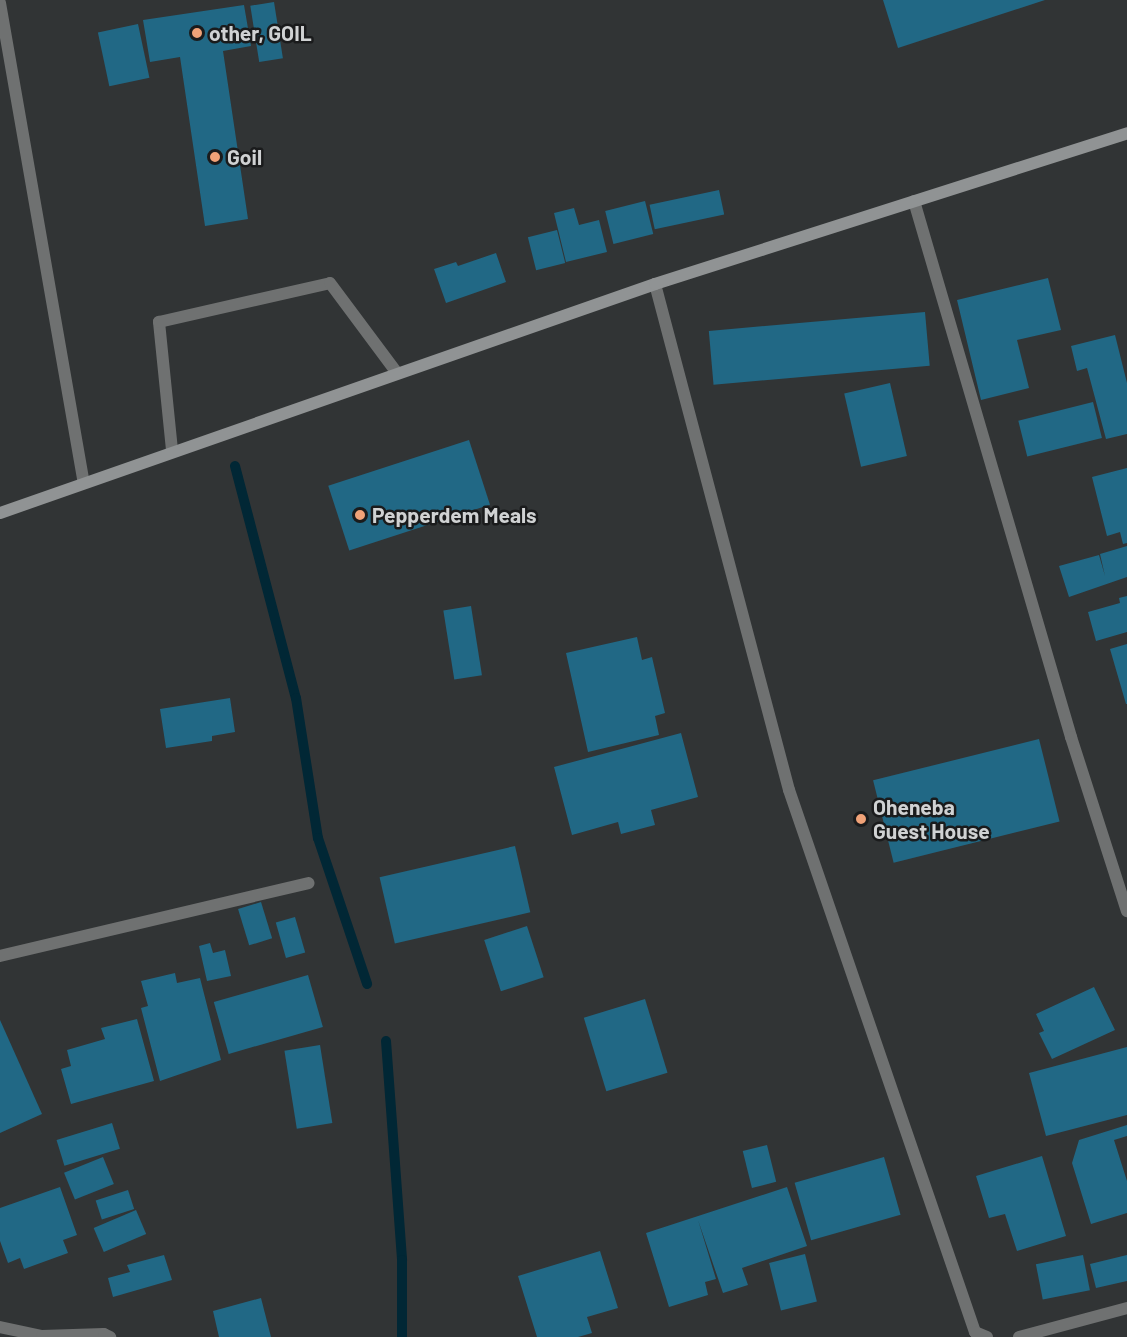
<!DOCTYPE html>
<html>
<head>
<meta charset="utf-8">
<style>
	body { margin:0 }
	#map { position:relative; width:1127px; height:1337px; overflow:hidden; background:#313435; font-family:Barlow,sans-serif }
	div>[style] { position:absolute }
	.stream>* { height:10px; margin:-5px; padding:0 5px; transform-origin:5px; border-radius:5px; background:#012735 }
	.building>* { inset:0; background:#216885; transform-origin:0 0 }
	.service>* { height:12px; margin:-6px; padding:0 6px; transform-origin:6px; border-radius:6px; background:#6f7171 }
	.minor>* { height:12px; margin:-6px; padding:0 6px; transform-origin:6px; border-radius:6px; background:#6f7171 }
	.secondary>* { height:12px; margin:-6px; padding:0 6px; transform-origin:6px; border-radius:6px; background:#909394 }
	.dots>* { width:16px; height:16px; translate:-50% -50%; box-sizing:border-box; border:3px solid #1a1b1c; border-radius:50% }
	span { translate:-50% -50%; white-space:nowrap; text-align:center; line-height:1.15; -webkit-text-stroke:5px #1a1b1c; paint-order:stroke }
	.poi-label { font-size:21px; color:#d0d2d3; font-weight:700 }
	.left { translate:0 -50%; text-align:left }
</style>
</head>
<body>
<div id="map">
	<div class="stream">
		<i style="left:235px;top:466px;width:240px;rotate:75.3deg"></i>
		<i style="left:296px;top:698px;width:142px;rotate:81.1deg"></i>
		<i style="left:318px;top:838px;width:154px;rotate:71.4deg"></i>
		<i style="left:386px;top:1041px;width:220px;rotate:85.8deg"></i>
		<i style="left:402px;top:1260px;width:77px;rotate:90deg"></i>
	</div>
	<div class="building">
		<i style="clip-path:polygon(883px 0,1045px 0,898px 48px)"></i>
		<i style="left:274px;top:2px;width:57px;height:24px;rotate:81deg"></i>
		<i style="clip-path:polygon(244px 5px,251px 46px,223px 51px,248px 219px,205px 226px,180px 57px,150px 62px,143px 20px)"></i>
		<i style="left:138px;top:24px;width:55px;height:41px;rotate:78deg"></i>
		<i style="left:719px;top:190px;width:25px;height:71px;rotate:78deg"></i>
		<i style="left:645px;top:201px;width:34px;height:41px;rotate:76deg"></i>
		<i style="clip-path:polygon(574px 208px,579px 225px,599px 220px,607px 252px,566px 262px,554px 213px)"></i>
		<i style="left:557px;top:230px;width:34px;height:30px;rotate:76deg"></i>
		<i style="clip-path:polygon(496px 253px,506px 282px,446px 303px,434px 269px,456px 262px,458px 266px)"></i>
		<i style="clip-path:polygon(1048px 278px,1061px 330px,1017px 340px,1029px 388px,981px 400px,957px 300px)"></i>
		<i style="left:925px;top:312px;width:54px;height:217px;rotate:85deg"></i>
		<i style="clip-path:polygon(1115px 335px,1127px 383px,1127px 434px,1106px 439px,1087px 368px,1077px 371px,1071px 346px)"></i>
		<i style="left:890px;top:383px;width:75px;height:47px;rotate:77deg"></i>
		<i style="left:1093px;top:402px;width:37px;height:77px;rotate:76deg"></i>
		<i style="left:469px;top:440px;width:68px;height:148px;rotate:72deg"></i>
		<i style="clip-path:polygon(1127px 468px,1127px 543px,1123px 544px,1120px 532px,1107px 536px,1092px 477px)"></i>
		<i style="clip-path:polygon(1127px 546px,1127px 577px,1069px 597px,1059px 566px,1099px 555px,1105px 576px,1100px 554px)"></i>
		<i style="clip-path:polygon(1127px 596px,1127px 632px,1096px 641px,1088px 612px,1120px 603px,1119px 598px)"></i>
		<i style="left:471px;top:606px;width:70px;height:28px;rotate:81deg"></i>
		<i style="clip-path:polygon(637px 637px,642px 660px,652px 657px,665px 713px,655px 716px,659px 735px,588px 752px,566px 653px)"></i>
		<i style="clip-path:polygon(1127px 644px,1127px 704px,1126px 704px,1110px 649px)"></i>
		<i style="clip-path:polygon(230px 698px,235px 732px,212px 736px,212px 741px,166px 748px,160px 709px)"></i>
		<i style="clip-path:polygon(681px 733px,698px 797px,651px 810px,655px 825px,621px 834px,618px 822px,572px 835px,554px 767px)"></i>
		<i style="left:1039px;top:739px;width:85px;height:171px;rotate:76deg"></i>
		<i style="left:515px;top:846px;width:68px;height:139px;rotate:77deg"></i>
		<i style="left:261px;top:902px;width:38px;height:24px;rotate:73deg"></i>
		<i style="left:295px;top:917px;width:37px;height:20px;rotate:74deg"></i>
		<i style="left:527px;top:926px;width:54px;height:45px;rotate:72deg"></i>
		<i style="clip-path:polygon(210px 943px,213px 953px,225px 950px,231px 976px,207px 981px,199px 946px)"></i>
		<i style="clip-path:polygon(175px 973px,177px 983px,200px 978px,221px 1060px,160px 1081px,141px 1008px,148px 1006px,141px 981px)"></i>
		<i style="left:308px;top:975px;width:54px;height:98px;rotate:74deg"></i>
		<i style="clip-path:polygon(1094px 987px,1115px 1030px,1052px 1059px,1039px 1033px,1044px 1031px,1036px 1014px)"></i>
		<i style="left:645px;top:999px;width:77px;height:64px;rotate:73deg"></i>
		<i style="clip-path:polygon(137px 1019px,154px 1081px,71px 1104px,61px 1069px,71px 1066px,67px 1050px,105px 1039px,101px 1028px)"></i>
		<i style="clip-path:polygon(0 1020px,42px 1114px,0 1133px)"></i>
		<i style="left:320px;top:1045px;width:79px;height:36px;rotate:81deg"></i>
		<i style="clip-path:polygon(1127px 1047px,1127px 1115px,1046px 1136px,1029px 1073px)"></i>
		<i style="left:112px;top:1123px;width:27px;height:58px;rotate:73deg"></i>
		<i style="clip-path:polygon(1127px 1125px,1127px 1136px,1114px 1140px,1127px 1181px,1127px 1213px,1091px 1224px,1072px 1163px,1079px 1140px)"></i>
		<i style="left:767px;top:1145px;width:38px;height:25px;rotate:76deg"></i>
		<i style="clip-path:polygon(1042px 1156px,1066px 1236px,1017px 1251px,1005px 1214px,989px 1218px,976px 1176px)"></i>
		<i style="left:103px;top:1157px;width:29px;height:42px;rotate:68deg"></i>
		<i style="left:884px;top:1157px;width:60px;height:93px;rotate:74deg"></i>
		<i style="clip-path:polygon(60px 1187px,77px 1235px,63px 1240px,68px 1253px,24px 1269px,20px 1258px,8px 1263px,0 1241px,0 1208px)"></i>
		<i style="clip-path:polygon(787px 1187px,807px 1246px,742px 1268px,748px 1285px,723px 1293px,698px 1220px,716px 1279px,705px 1282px,708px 1295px,669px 1307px,646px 1233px)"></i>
		<i style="left:128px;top:1190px;width:20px;height:34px;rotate:72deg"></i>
		<i style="left:136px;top:1210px;width:26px;height:46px;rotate:67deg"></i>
		<i style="clip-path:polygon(600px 1251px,618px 1308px,587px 1317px,592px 1333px,578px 1337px,537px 1337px,518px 1276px)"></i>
		<i style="left:805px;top:1254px;width:49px;height:37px;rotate:76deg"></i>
		<i style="clip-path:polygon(164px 1255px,172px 1280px,113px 1297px,108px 1278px,130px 1272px,127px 1265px)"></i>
		<i style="left:1083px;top:1255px;width:36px;height:48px;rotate:79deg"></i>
		<i style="clip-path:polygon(1127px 1255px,1127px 1281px,1096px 1288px,1090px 1264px)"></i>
		<i style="clip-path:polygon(261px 1298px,271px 1337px,219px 1337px,213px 1311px)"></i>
	</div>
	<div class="service">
		<i style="left:172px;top:450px;width:129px;rotate:-95.8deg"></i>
		<i style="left:159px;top:322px;width:175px;rotate:-12.8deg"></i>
		<i style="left:330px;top:283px;width:112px;rotate:53.3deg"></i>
	</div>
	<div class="minor">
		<i style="left:0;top:3px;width:486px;rotate:80.1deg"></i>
		<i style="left:914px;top:201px;width:559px;rotate:73.67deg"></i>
		<i style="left:1071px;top:737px;width:183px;rotate:72.2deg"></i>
		<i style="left:655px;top:284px;width:523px;rotate:75.17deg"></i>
		<i style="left:789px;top:790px;width:573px;rotate:71.06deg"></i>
		<i style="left:975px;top:1332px;width:13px;rotate:23deg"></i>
		<i style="left:0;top:956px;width:317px;rotate:-13.3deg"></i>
		<i style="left:0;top:1327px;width:43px;rotate:12.1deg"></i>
		<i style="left:42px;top:1336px;width:62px;rotate:-1.8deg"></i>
		<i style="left:104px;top:1334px;width:7px;rotate:27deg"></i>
		<i style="left:1019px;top:1337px;width:112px;rotate:-15deg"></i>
	</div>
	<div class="secondary">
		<i style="left:0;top:513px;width:694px;rotate:-19.27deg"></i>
		<i style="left:655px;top:284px;width:496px;rotate:-17.7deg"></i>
	</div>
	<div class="dots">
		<i style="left:197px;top:33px;background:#f0a278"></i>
		<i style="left:215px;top:157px;background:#f0a278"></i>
		<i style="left:360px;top:515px;background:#f0a278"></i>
		<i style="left:861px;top:819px;background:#f0a278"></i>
	</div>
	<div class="poi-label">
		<span class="left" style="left:209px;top:33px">other, GOIL</span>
		<span class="left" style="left:227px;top:157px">Goil</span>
		<span class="left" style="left:372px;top:515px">Pepperdem Meals</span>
		<span class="left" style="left:873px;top:819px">Oheneba<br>Guest House</span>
	</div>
</div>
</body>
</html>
